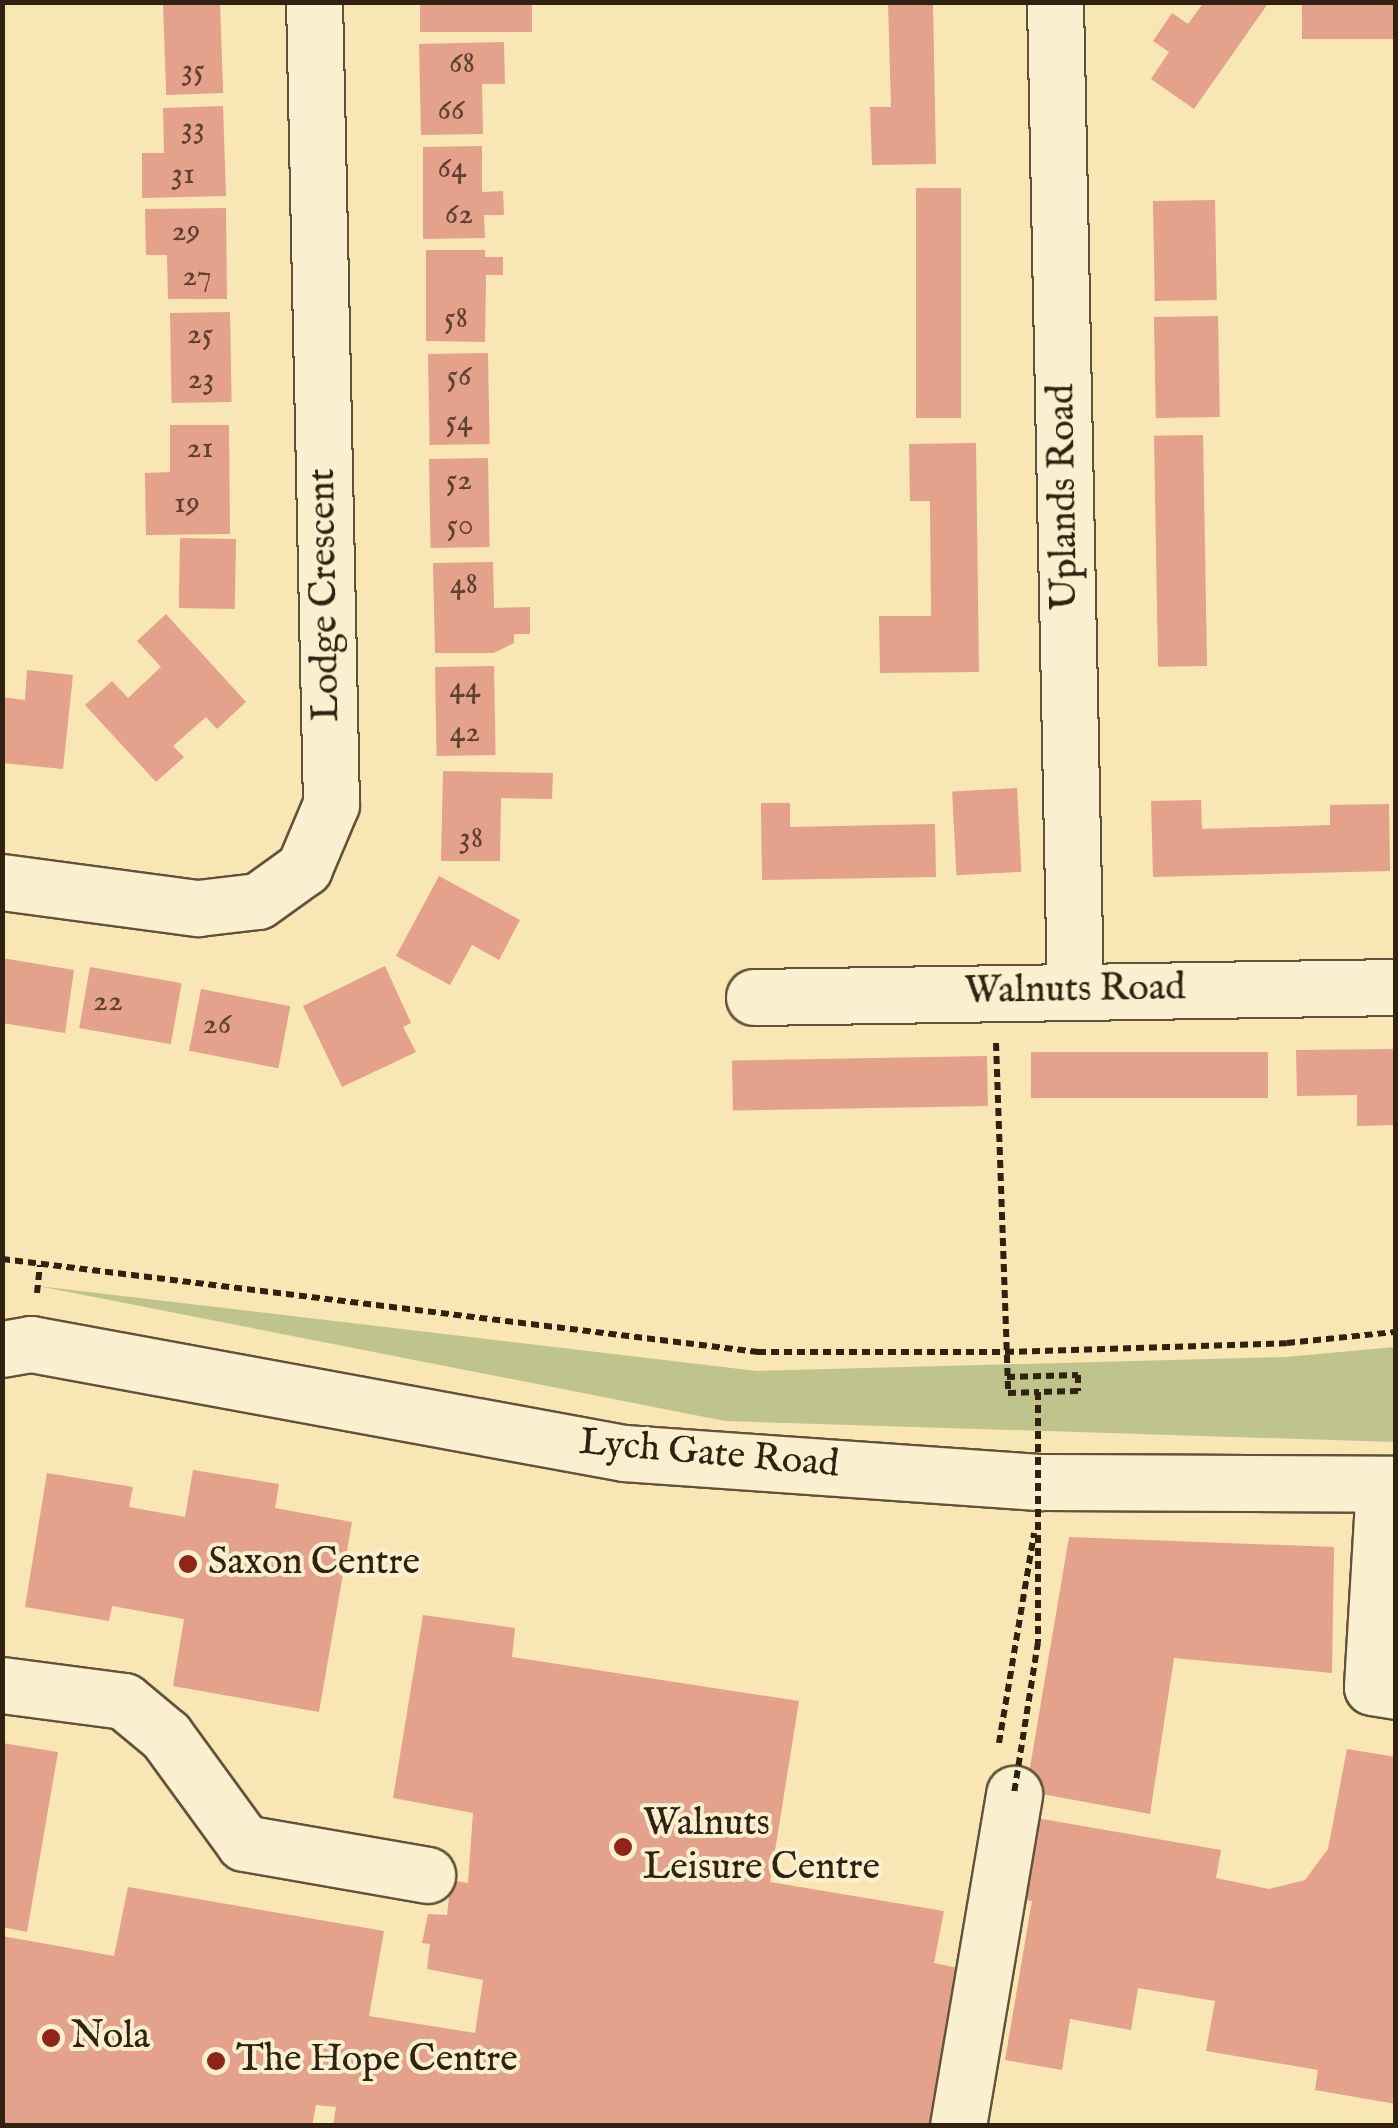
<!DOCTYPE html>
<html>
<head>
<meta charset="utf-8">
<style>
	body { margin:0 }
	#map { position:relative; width:1398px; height:2128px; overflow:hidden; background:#f8e6b4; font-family:"IM FELL English",serif }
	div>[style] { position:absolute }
	.green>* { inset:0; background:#bfc48c }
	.building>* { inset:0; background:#e4a18b; transform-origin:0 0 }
	.path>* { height:6px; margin-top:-3px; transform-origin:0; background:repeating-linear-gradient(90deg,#312111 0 8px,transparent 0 13px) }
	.roads { filter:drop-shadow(2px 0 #63523a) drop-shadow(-2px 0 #63523a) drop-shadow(0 2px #63523a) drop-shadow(0 -2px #63523a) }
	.minor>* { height:55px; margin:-27.5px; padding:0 27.5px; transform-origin:27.5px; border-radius:27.5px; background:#faefce }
	.path-bridge>* { height:6px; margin-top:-3px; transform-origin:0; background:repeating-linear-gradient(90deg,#312111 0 8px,transparent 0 13px) }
	.dots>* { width:28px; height:28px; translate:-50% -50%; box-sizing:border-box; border:5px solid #faefce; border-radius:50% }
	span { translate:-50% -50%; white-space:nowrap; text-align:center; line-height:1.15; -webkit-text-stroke:8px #faefce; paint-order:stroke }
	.number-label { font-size:32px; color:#5e4130 }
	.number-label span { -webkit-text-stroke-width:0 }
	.street-label { font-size:38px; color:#312111 }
	.poi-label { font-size:38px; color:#312111 }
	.left { translate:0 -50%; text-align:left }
	.frame { position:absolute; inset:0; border:5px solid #312111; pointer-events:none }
</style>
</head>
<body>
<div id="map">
	<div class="green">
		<i style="clip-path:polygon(38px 1286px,757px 1371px,1285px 1357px,1395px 1347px,1395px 1442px,725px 1421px)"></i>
	</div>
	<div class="building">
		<i style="left:420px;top:2px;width:112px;height:30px"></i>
		<i style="clip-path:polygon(888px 2px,933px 2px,936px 164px,872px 165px,870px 107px,891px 107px)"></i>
		<i style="clip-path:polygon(1204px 2px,1267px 5px,1194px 109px,1151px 79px,1169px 52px,1153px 41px,1172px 13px,1188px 24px)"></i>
		<i style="left:1302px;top:2px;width:94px;height:37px"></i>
		<i style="left:220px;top:3px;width:90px;height:57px;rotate:88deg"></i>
		<i style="clip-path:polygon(504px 42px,505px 84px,482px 84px,483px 134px,421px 135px,419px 44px)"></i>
		<i style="clip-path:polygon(223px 106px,226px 196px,142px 198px,142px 153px,164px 153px,163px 108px)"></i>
		<i style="clip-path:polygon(482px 146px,482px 192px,503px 191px,504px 215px,484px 215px,485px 238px,423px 239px,423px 147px)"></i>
		<i style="left:916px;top:188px;width:45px;height:230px"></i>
		<i style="left:1215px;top:200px;width:100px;height:62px;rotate:89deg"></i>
		<i style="clip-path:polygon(226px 208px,227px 299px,168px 299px,167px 255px,146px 255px,145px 209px)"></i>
		<i style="clip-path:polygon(426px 250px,485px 250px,485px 257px,503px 257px,503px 275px,486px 275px,485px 342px,426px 341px)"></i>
		<i style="left:230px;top:312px;width:90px;height:60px;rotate:89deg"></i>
		<i style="left:1218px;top:316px;width:101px;height:64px;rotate:89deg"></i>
		<i style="left:488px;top:353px;width:91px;height:60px;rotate:89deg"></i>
		<i style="clip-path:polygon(170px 425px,229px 425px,230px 534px,146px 535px,145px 473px,170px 472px)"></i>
		<i style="left:1203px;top:435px;width:231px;height:49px;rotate:89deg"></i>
		<i style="clip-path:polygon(976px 443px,979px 672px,880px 673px,879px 616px,931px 616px,930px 501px,910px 501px,909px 444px)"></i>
		<i style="left:488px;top:458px;width:89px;height:59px;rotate:89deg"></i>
		<i style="left:180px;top:538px;width:56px;height:70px;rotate:1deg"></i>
		<i style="clip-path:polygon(493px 562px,494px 608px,530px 607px,530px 634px,514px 634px,514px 643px,494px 653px,435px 653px,433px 563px)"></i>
		<i style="clip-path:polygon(166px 614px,246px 702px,217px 729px,206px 717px,190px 731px,173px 746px,184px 757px,156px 782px,85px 705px,112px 681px,128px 698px,161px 667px,137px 641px)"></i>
		<i style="left:494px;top:666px;width:89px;height:59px;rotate:89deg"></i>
		<i style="clip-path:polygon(27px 670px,73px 675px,63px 769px,2px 763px,2px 697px,25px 700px)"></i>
		<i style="clip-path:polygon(443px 771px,553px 773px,552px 799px,501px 798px,500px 861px,441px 861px)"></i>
		<i style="left:1017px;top:788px;width:84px;height:65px;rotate:87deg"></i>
		<i style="clip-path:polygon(1201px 800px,1202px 829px,1330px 825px,1330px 805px,1389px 804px,1390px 871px,1153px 877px,1151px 801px)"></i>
		<i style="clip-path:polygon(761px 803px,790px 803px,790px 827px,935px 824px,936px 877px,762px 880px)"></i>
		<i style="clip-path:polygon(439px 876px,520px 920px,499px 960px,472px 945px,450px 985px,396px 956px)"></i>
		<i style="clip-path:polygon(2px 958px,74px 970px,65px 1033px,2px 1023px)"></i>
		<i style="clip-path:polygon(385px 966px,411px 1023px,403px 1027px,416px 1052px,342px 1087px,303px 1006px)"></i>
		<i style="left:90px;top:967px;width:93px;height:62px;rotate:10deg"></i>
		<i style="left:201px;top:989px;width:91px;height:63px;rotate:11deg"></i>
		<i style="clip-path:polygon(1396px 1049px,1396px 1125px,1357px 1126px,1357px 1095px,1297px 1096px,1296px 1050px)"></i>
		<i style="left:1268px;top:1052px;width:46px;height:237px;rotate:90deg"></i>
		<i style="left:987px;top:1056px;width:50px;height:255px;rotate:89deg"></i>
		<i style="clip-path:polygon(193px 1470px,279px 1484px,275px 1508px,352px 1522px,319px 1712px,173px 1686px,184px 1619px,112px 1606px,109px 1621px,25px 1607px,47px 1473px,133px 1487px,129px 1507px,185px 1517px)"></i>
		<i style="clip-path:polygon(1069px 1537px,1334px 1547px,1332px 1673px,1174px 1658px,1150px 1814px,1026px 1791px)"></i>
		<i style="clip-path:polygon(423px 1615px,515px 1628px,512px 1657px,799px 1701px,770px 1882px,944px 1911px,934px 1963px,972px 1971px,946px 2126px,333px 2126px,336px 2107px,316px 2105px,312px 2126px,2px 2126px,2px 1936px,114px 1956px,128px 1887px,384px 1931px,369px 2016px,475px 2033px,483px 1980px,427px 1969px,430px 1944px,422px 1943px,428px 1914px,447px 1915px,451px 1880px,468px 1883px,473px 1813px,393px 1798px)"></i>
		<i style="clip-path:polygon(2px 1743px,58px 1752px,27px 1932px,2px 1927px)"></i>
		<i style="clip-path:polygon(1347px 1749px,1396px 1757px,1396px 2104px,1315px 2090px,1318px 2070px,1206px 2051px,1215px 2001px,1138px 1988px,1131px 2030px,1070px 2019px,1062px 2070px,1005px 2060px,1032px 1901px,1005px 1896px,1019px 1815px,1221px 1850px,1216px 1878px,1269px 1889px,1305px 1880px,1328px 1849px)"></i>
	</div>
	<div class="path">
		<i style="left:996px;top:1043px;width:350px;rotate:88deg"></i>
		<i style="left:1008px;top:1393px;width:30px;rotate:-2deg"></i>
		<i style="left:2px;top:1259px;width:762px;rotate:7.01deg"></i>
		<i style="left:758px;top:1352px;width:248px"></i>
		<i style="left:1006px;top:1352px;width:281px;rotate:-1.8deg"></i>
		<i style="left:1287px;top:1343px;width:110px;rotate:-5.8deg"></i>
		<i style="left:37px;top:1293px;width:28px;rotate:-84deg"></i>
		<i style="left:999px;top:1743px;width:213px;rotate:-80.5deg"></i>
	</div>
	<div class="roads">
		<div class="minor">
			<i style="left:1055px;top:2px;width:989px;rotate:88.84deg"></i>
			<i style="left:2px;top:882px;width:198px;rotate:7.6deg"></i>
			<i style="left:198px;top:908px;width:60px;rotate:-6.7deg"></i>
			<i style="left:258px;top:901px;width:57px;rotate:-35.7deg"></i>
			<i style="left:304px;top:868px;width:69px;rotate:-67.1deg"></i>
			<i style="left:331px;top:804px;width:802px;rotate:-91.21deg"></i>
			<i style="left:754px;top:997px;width:642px;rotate:-0.89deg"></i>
			<i style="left:2px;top:1349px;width:29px;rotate:-10deg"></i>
			<i style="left:31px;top:1344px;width:603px;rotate:10.42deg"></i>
			<i style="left:624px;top:1453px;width:419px;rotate:4deg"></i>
			<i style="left:1042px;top:1482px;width:354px;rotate:0.3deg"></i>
			<i style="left:1384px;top:1484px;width:203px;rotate:93.4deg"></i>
			<i style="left:1372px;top:1687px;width:24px;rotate:9deg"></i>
			<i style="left:2px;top:1685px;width:123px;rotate:7.5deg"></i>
			<i style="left:124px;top:1701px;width:55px;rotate:39.8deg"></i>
			<i style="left:166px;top:1736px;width:132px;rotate:53.9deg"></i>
			<i style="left:244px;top:1843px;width:186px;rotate:9.9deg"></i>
			<i style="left:958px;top:2126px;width:337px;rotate:-80.4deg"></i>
		</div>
	</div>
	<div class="path-bridge">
		<i style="left:1007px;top:1377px;width:71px;rotate:-1.6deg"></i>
		<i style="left:1078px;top:1375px;width:16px;rotate:90deg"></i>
		<i style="left:1078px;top:1391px;width:40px;rotate:178.6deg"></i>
		<i style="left:1038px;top:1392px;width:250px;rotate:90deg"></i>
		<i style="left:1038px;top:1642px;width:154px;rotate:99deg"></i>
	</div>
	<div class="dots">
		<i style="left:188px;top:1564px;background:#8f2418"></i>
		<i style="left:623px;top:1847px;background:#8f2418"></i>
		<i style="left:51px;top:2038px;background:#8f2418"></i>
		<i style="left:216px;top:2061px;background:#8f2418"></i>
	</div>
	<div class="number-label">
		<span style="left:462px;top:64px">68</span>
		<span style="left:193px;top:71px">35</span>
		<span style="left:451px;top:111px">66</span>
		<span style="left:193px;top:129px">33</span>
		<span style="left:452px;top:169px">64</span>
		<span style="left:183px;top:175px">31</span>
		<span style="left:459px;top:215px">62</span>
		<span style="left:186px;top:232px">29</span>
		<span style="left:197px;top:277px">27</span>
		<span style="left:456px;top:319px">58</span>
		<span style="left:200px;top:335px">25</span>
		<span style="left:459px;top:377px">56</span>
		<span style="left:201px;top:380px">23</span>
		<span style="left:459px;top:422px">54</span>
		<span style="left:200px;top:449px">21</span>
		<span style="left:459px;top:481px">52</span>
		<span style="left:187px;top:504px">19</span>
		<span style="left:460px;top:526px">50</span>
		<span style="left:464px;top:585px">48</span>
		<span style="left:465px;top:689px">44</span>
		<span style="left:465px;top:733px">42</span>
		<span style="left:471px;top:839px">38</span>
		<span style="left:108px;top:1002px">22</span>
		<span style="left:217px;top:1025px">26</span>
	</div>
	<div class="street-label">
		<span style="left:1065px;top:497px;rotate:-91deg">Uplands Road</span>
		<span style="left:326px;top:595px;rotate:-91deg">Lodge Crescent</span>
		<span style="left:1075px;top:991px;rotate:-1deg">Walnuts Road</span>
		<span style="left:709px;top:1455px;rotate:5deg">Lych Gate Road</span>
	</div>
	<div class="poi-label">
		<span class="left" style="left:208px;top:1564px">Saxon Centre</span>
		<span class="left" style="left:643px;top:1847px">Walnuts<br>Leisure Centre</span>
		<span class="left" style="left:71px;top:2038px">Nola</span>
		<span class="left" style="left:236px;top:2061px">The Hope Centre</span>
	</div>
	<div class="frame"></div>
</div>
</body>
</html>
